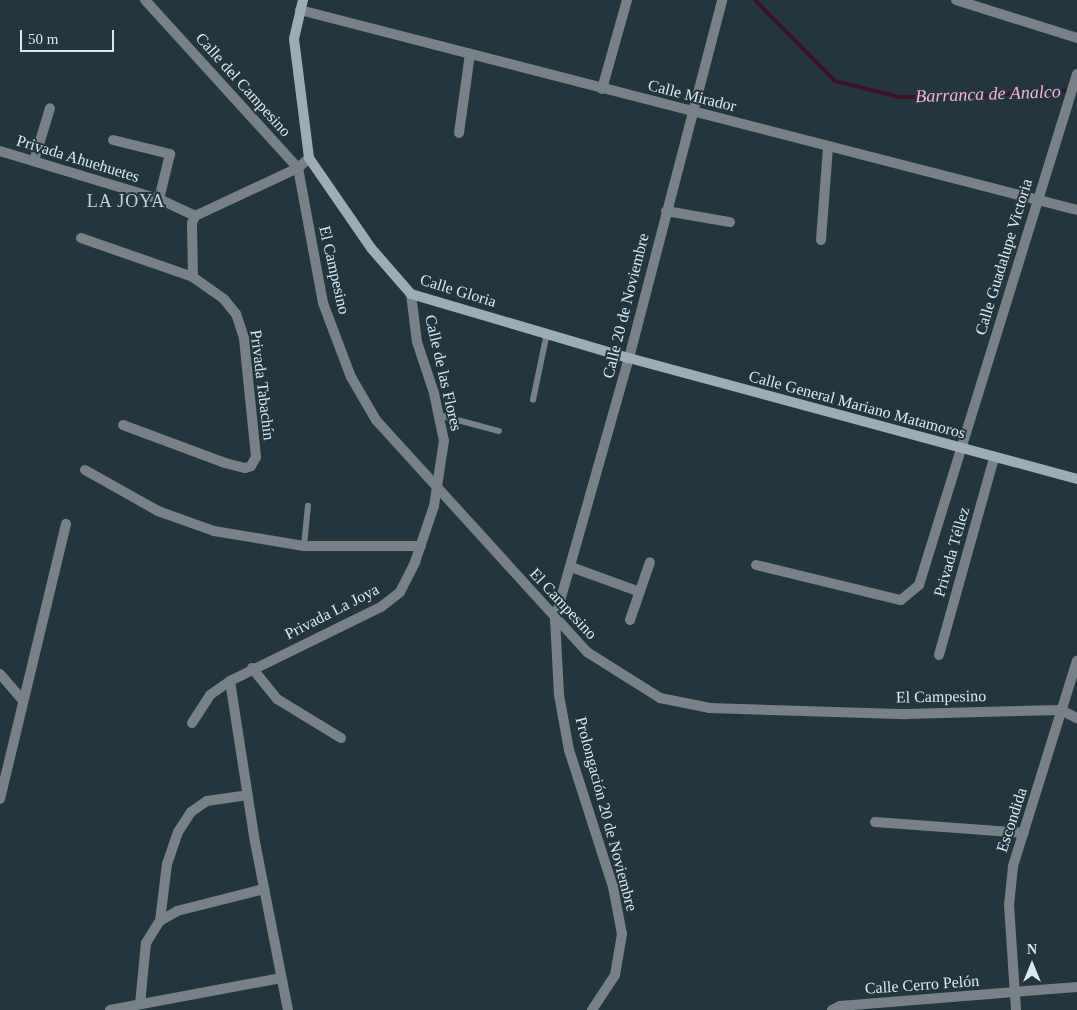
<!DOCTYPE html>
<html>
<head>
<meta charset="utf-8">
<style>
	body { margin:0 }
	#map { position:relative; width:1077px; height:1010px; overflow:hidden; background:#24363d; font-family:"Times New Roman",serif }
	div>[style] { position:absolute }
	.stream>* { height:4px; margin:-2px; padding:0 2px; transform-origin:2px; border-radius:2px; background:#3b1329 }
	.service>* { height:5.5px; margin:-2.75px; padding:0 2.75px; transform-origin:2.75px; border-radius:2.75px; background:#788185 }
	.minor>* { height:10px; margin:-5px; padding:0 5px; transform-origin:5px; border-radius:5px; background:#788185 }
	.secondary>* { height:10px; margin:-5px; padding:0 5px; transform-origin:5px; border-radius:5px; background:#9eadb3 }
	span { translate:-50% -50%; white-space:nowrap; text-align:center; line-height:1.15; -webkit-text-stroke:4px #24363d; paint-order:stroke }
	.street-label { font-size:16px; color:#dde8ed }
	.water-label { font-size:18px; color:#fdb0d5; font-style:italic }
	.neighbourhood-label { font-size:18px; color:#bdd3dd; letter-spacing:1px }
	.north { position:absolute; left:1007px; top:940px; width:50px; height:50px; -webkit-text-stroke:4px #24363d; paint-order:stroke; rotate:0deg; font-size:14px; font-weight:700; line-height:20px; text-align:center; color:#dde8ed }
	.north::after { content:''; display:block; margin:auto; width:18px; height:22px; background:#dde8ed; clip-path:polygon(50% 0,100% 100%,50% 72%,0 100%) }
	.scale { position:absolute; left:20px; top:30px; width:94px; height:22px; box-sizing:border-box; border:2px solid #dde8ed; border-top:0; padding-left:6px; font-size:15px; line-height:18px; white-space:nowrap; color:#dde8ed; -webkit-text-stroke:4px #24363d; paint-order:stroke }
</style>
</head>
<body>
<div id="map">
	<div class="stream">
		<i style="left:755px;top:0;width:114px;rotate:45.4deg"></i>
		<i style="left:835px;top:81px;width:66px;rotate:14deg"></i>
		<i style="left:899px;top:97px;width:80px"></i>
		<i style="left:979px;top:97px;width:69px;rotate:-6.6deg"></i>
		<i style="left:1048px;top:89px;width:29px;rotate:6deg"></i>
	</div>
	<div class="service">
		<i style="left:533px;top:400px;width:68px;rotate:-78.2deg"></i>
		<i style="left:439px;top:415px;width:62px;rotate:14.9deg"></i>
		<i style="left:304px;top:546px;width:40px;rotate:-84.3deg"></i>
	</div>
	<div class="minor">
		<i style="left:145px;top:0;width:227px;rotate:47.7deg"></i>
		<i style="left:298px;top:168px;width:137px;rotate:79.5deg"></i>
		<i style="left:323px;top:303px;width:79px;rotate:69.3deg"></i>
		<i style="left:351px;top:377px;width:50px;rotate:59.8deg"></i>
		<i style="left:376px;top:420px;width:314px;rotate:47.7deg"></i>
		<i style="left:587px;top:652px;width:86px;rotate:32.2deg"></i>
		<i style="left:660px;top:698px;width:51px;rotate:11.3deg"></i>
		<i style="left:710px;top:708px;width:196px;rotate:1.8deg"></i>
		<i style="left:906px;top:714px;width:155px;rotate:-1.5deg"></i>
		<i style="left:1061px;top:710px;width:18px;rotate:27deg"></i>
		<i style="left:956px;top:0;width:127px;rotate:17.4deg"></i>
		<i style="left:300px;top:10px;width:802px;rotate:14.43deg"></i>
		<i style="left:602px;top:89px;width:92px;rotate:-74.3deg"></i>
		<i style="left:459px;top:133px;width:80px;rotate:-82.1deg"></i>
		<i style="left:113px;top:140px;width:59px;rotate:13.8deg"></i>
		<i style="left:170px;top:154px;width:46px;rotate:103.7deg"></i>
		<i style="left:0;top:151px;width:166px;rotate:16.8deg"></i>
		<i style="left:159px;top:199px;width:40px;rotate:25deg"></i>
		<i style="left:34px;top:161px;width:55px;rotate:-73.2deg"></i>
		<i style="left:666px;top:211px;width:65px;rotate:9.8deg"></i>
		<i style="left:195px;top:216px;width:114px;rotate:-25deg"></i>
		<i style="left:298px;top:168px;width:15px;rotate:-42deg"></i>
		<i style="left:81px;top:238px;width:119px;rotate:19.2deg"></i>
		<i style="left:821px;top:240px;width:93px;rotate:-85.7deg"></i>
		<i style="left:123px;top:425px;width:109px;rotate:20.4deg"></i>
		<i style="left:225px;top:463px;width:21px;rotate:14deg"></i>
		<i style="left:245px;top:468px;width:6px;rotate:-18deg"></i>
		<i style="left:251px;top:466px;width:10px;rotate:-61deg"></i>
		<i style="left:256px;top:457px;width:120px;rotate:-95.8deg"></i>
		<i style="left:244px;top:338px;width:25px;rotate:-108deg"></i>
		<i style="left:236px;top:314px;width:19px;rotate:-129deg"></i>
		<i style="left:224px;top:299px;width:38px;rotate:-145deg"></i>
		<i style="left:193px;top:277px;width:54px;rotate:-91.1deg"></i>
		<i style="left:192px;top:223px;width:8px;rotate:-67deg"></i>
		<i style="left:85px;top:470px;width:84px;rotate:29.3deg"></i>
		<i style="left:158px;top:511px;width:59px;rotate:19.7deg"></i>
		<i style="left:214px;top:531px;width:91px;rotate:9.5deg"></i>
		<i style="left:304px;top:546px;width:117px"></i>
		<i style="left:756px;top:565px;width:149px;rotate:13.6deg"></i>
		<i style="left:901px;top:600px;width:23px;rotate:-40deg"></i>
		<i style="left:919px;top:585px;width:535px;rotate:-72.82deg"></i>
		<i style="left:571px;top:567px;width:73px;rotate:19.9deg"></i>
		<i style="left:630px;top:620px;width:61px;rotate:-71deg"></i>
		<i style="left:939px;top:655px;width:205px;rotate:-74.4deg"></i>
		<i style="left:252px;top:668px;width:40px;rotate:51deg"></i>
		<i style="left:277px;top:699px;width:75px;rotate:31.4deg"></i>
		<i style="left:0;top:674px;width:35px;rotate:49deg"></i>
		<i style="left:230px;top:681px;width:163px;rotate:81.2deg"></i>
		<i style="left:255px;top:842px;width:171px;rotate:78.9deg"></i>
		<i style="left:192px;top:723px;width:33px;rotate:-57deg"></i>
		<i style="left:210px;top:695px;width:24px;rotate:-35deg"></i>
		<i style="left:230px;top:681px;width:168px;rotate:-26.1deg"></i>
		<i style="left:381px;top:607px;width:24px;rotate:-38deg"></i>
		<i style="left:400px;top:592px;width:34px;rotate:-63deg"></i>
		<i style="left:415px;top:562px;width:59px;rotate:-71.3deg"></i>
		<i style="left:434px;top:506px;width:66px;rotate:-81.3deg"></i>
		<i style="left:444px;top:441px;width:49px;rotate:-101.8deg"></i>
		<i style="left:434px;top:393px;width:54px;rotate:-108.4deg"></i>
		<i style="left:417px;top:342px;width:48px;rotate:-97.1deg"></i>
		<i style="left:0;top:799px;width:283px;rotate:-76.5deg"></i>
		<i style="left:875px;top:822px;width:149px;rotate:4.2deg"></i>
		<i style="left:160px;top:921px;width:57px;rotate:-83deg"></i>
		<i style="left:167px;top:864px;width:34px;rotate:-71deg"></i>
		<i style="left:178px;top:832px;width:24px;rotate:-57deg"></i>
		<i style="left:191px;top:812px;width:19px;rotate:-35deg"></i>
		<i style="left:207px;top:801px;width:41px;rotate:-8.3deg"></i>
		<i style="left:140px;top:1004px;width:61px;rotate:-84.4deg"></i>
		<i style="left:146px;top:943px;width:26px;rotate:-58deg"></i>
		<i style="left:160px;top:921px;width:20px;rotate:-30deg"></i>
		<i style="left:177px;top:911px;width:90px;rotate:-14.2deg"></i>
		<i style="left:110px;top:1010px;width:174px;rotate:-10.6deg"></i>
		<i style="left:592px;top:1010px;width:42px;rotate:-56.7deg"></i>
		<i style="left:615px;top:975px;width:42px;rotate:-80.3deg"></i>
		<i style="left:622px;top:934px;width:48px;rotate:-100.8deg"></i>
		<i style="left:613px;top:887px;width:144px;rotate:-107.8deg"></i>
		<i style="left:569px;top:750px;width:56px;rotate:-100.3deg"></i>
		<i style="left:559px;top:695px;width:76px;rotate:-93deg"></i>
		<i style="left:555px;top:619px;width:271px;rotate:-74.2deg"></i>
		<i style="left:629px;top:358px;width:370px;rotate:-75.4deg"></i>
		<i style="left:832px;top:1010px;width:9px;rotate:-27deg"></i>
		<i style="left:840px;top:1006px;width:238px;rotate:-4.6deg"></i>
		<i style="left:1016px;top:1010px;width:105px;rotate:-93.8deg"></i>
		<i style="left:1009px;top:905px;width:39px;rotate:-84deg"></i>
		<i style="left:1013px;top:866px;width:215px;rotate:-72.7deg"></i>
	</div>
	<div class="secondary">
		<i style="left:303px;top:0;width:40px;rotate:103deg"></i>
		<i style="left:294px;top:39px;width:120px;rotate:82.8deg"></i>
		<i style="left:309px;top:158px;width:109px;rotate:55.4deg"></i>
		<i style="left:371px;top:248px;width:61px;rotate:49deg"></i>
		<i style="left:411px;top:294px;width:227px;rotate:16.4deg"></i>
		<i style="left:629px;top:358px;width:464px;rotate:15.1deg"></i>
	</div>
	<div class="street-label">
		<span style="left:243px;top:85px;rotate:48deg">Calle del Campesino</span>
		<span style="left:692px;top:96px;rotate:14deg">Calle Mirador</span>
		<span style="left:78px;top:159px;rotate:17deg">Privada Ahuehuetes</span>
		<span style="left:1004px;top:257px;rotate:-73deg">Calle Guadalupe Victoria</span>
		<span style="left:334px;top:270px;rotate:77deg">El Campesino</span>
		<span style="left:458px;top:291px;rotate:17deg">Calle Gloria</span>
		<span style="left:626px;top:306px;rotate:-76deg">Calle 20 de Noviembre</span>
		<span style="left:443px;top:373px;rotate:77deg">Calle de las Flores</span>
		<span style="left:262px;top:385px;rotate:83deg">Privada Tabachín</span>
		<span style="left:857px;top:405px;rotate:15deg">Calle General Mariano Matamoros</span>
		<span style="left:952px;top:552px;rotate:-74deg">Privada Téllez</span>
		<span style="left:563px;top:604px;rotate:47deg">El Campesino</span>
		<span style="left:332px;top:612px;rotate:-27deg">Privada La Joya</span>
		<span style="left:941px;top:697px;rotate:-1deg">El Campesino</span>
		<span style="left:606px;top:814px;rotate:75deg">Prolongación 20 de Noviembre</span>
		<span style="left:1012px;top:820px;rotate:-72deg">Escondida</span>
		<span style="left:922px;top:985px;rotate:-4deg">Calle Cerro Pelón</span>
	</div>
	<div class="water-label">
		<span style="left:988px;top:94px;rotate:-2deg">Barranca de Analco</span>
	</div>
	<div class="neighbourhood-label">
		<span style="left:126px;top:201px">LA JOYA</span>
	</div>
	<div class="north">N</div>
	<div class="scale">50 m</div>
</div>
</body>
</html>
